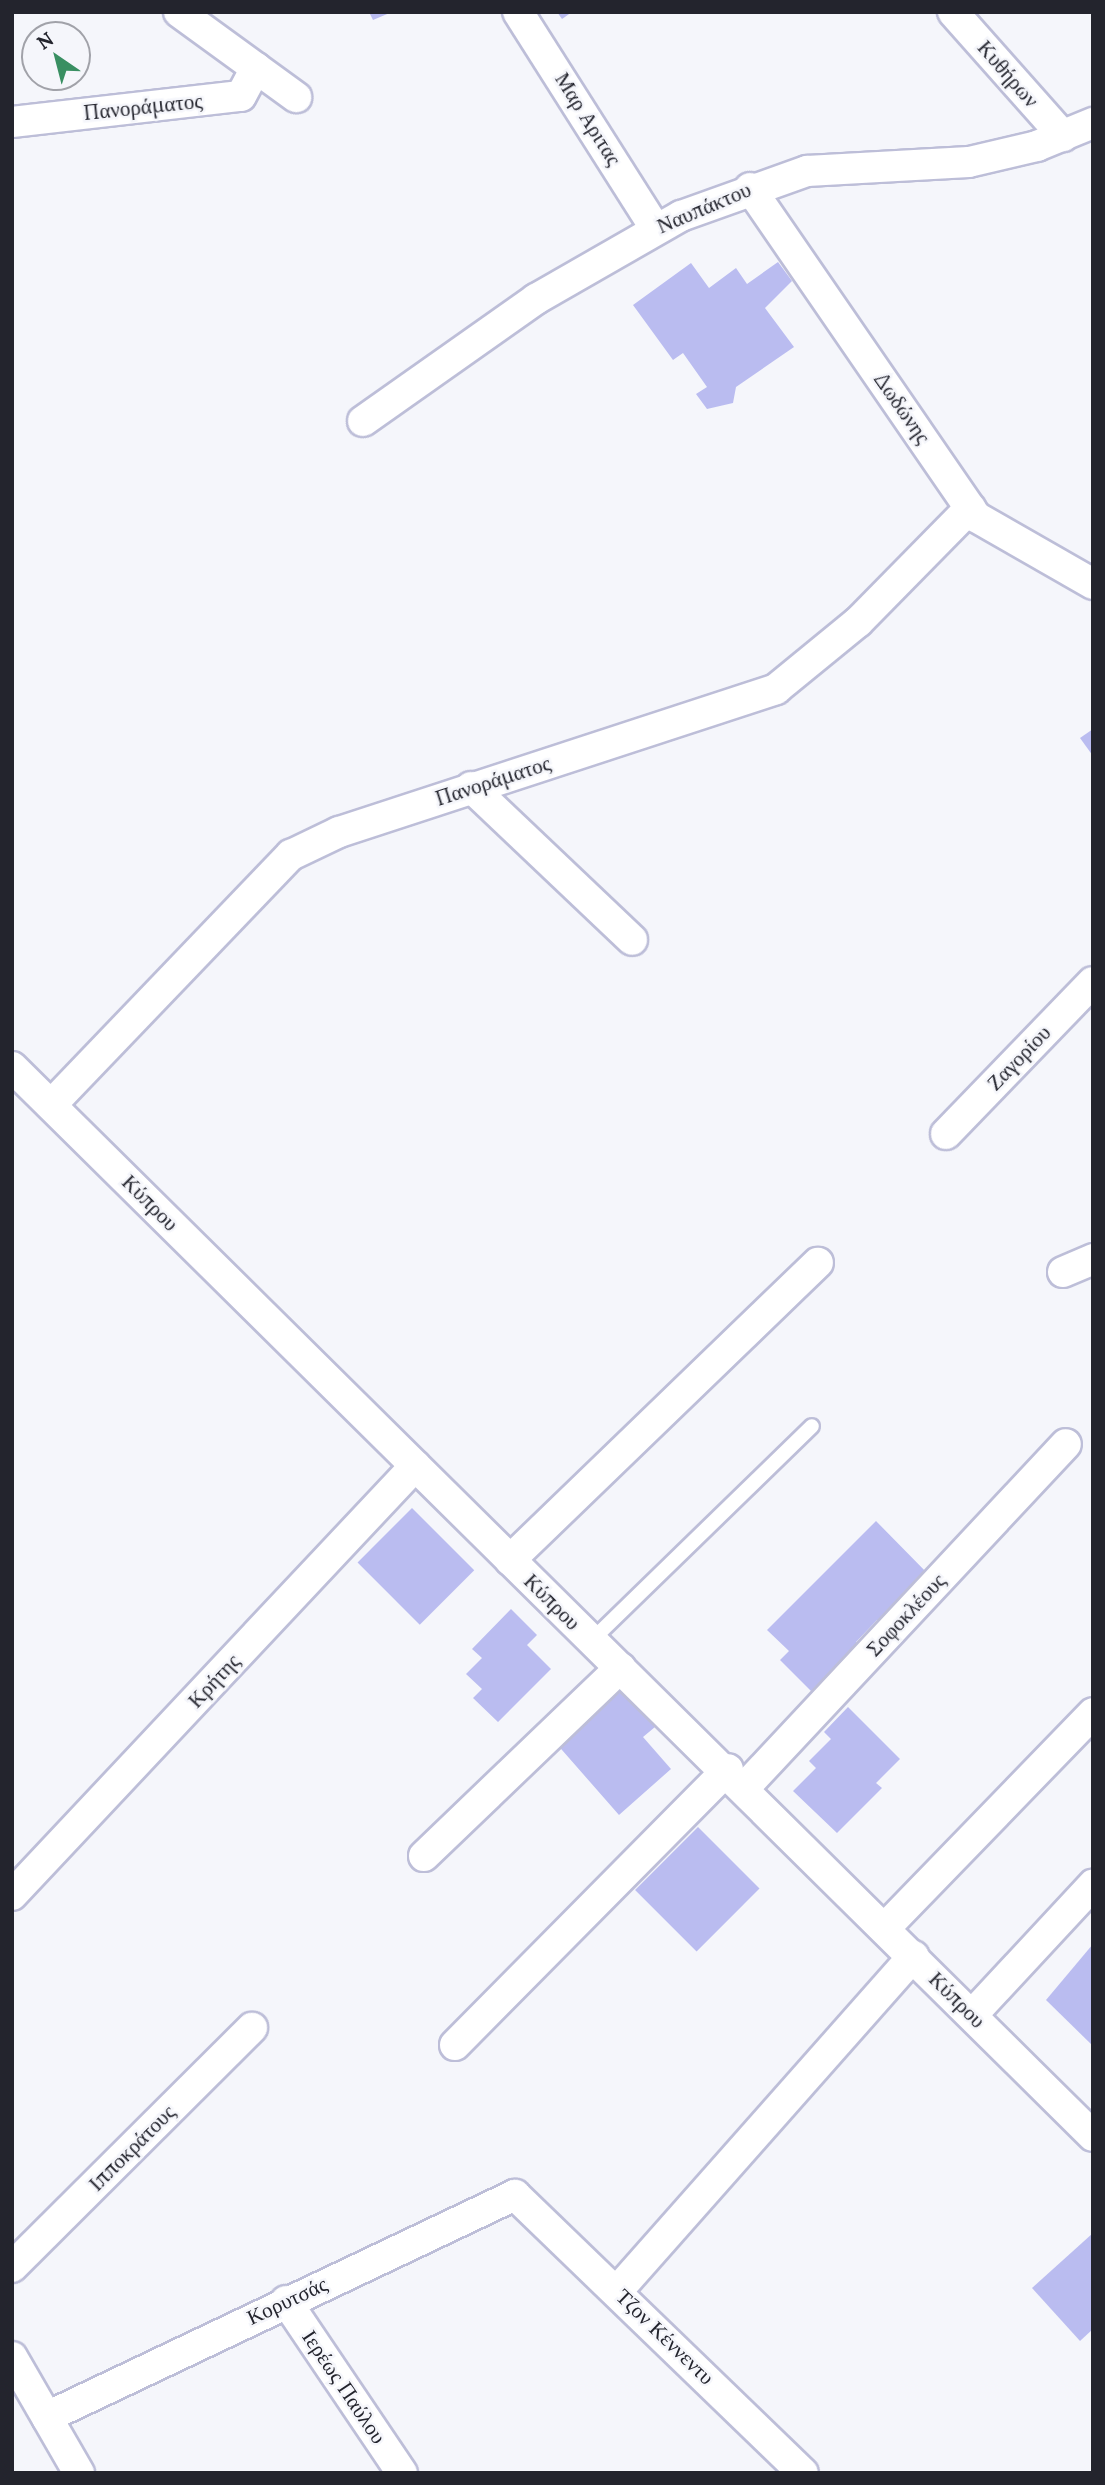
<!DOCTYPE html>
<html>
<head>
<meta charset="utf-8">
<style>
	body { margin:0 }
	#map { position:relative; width:1105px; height:2485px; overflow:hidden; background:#f5f6fb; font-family:Lora,serif }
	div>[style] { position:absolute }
	.building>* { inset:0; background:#babcf0; transform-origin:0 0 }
	.roads { filter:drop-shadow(2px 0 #bdbed8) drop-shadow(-2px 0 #bdbed8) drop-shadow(0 2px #bdbed8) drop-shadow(0 -2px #bdbed8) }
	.service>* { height:14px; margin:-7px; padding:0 7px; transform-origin:7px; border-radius:7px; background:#fff }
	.minor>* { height:30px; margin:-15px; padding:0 15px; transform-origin:15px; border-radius:15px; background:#fff }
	span { translate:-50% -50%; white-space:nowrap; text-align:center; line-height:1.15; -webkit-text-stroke:5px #f5f6fb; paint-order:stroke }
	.street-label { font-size:21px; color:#23242d }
	.frame { position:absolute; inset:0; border:14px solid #23242d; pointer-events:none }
	.north { position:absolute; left:21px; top:21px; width:70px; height:70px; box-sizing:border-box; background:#f5f6fb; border:2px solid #a1a2a9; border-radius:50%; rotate:325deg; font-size:19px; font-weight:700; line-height:28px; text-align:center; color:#23242d }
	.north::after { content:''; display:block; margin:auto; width:24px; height:32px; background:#398f62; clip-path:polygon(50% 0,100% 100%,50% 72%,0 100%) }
</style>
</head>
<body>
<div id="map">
	<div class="building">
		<i style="clip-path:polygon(369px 12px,392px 12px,373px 20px)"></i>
		<i style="clip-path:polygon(557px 12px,572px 12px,562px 19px)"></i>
		<i style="clip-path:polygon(778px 262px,792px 281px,765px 308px,794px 347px,736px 387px,733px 403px,707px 409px,696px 394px,707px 387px,683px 353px,673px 360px,633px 305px,691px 263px,709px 288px,736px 268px,747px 284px)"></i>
		<i style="clip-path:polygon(1093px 729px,1093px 756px,1080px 738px)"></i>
		<i style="left:412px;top:1508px;width:88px;height:77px;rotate:45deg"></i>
		<i style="clip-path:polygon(876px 1521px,932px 1578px,883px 1626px,877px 1620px,856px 1642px,862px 1647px,815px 1695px,780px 1660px,789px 1651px,767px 1630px)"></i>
		<i style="clip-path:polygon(511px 1609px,537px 1635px,527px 1645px,551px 1669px,498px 1722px,473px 1698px,482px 1689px,466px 1674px,482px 1658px,472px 1649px)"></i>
		<i style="clip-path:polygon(619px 1686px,655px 1727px,643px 1737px,671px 1769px,619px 1815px,555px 1742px)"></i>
		<i style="clip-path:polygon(848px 1707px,900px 1759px,876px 1783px,882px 1788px,837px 1833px,793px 1791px,816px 1768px,809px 1761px,831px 1739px,824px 1732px)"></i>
		<i style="left:698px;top:1827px;width:87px;height:89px;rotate:45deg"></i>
		<i style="clip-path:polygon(1093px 1944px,1093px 2046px,1046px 2000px)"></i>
		<i style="clip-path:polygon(1093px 2233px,1093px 2329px,1080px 2341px,1032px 2288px)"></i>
	</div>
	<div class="roads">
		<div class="service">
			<i style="left:591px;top:1641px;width:308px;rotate:-44.2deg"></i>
		</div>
		<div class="minor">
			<i style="left:179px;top:12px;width:145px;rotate:36deg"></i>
			<i style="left:518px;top:12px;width:256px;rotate:57.6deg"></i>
			<i style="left:953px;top:12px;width:166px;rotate:48.4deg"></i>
			<i style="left:12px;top:122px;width:230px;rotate:-6.5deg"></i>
			<i style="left:241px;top:96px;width:32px;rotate:-62deg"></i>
			<i style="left:750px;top:188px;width:399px;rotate:55.5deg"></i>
			<i style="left:976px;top:517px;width:135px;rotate:29.8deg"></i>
			<i style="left:363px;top:421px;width:212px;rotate:-35.2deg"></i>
			<i style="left:536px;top:299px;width:167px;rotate:-29.8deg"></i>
			<i style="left:681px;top:216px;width:134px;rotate:-19.7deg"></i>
			<i style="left:807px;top:171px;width:162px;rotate:-3.2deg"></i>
			<i style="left:969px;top:162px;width:70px;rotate:-13.2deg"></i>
			<i style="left:1037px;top:146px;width:61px;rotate:-22.3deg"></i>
			<i style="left:471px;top:787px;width:222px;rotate:43.5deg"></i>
			<i style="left:12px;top:1067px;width:1520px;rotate:44.68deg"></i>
			<i style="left:51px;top:1105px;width:347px;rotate:-46.2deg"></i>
			<i style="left:291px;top:855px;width:53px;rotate:-25.6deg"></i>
			<i style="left:339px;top:832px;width:460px;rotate:-18.1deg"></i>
			<i style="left:776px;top:689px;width:106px;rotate:-39.3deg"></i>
			<i style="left:858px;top:622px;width:160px;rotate:-45.5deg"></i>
			<i style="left:946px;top:1134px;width:211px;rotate:-46deg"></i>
			<i style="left:1063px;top:1272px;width:33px;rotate:-23deg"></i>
			<i style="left:510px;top:1560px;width:428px;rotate:-44deg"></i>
			<i style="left:746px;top:1786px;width:468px;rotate:-46.9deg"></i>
			<i style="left:424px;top:1856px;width:272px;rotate:-43.8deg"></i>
			<i style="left:12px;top:1895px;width:589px;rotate:-46.79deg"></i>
			<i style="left:885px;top:1928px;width:299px;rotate:-45.9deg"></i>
			<i style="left:972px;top:2015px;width:178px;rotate:-47.1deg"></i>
			<i style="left:455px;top:2045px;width:388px;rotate:-45.3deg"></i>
			<i style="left:12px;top:2267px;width:339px;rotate:-44.9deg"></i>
			<i style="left:618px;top:2290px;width:446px;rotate:-48.5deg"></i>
			<i style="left:286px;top:2301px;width:207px;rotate:56deg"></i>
			<i style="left:12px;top:2357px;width:134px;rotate:60deg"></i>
			<i style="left:47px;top:2417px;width:518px;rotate:-25.38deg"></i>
			<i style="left:515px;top:2195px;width:400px;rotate:44deg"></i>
		</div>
	</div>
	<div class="street-label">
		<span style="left:1008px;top:74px;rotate:49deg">Κυθήρων</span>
		<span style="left:143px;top:107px;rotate:-6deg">Πανοράματος</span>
		<span style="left:588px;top:119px;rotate:58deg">Μαρ Αριτας</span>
		<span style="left:704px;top:208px;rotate:-23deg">Ναυπάκτου</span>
		<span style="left:902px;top:408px;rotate:55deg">Δωδώνης</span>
		<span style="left:493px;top:781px;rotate:-18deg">Πανοράματος</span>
		<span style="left:1019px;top:1058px;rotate:-46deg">Ζαγορίου</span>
		<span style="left:150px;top:1203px;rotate:45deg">Κύπρου</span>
		<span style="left:552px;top:1602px;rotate:45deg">Κύπρου</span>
		<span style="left:906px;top:1615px;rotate:-47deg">Σοφοκλέους</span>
		<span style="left:214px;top:1681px;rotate:-47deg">Κρήτης</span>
		<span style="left:957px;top:2000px;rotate:45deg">Κύπρου</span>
		<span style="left:132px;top:2148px;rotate:-45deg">Ιπποκράτους</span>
		<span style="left:287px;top:2301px;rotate:-25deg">Κορυτσάς</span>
		<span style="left:665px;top:2337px;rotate:44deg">Τζον Κέννεντυ</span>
		<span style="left:344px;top:2387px;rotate:56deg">Ιερέως Παύλου</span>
	</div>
	<div class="frame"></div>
	<div class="north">N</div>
</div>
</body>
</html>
